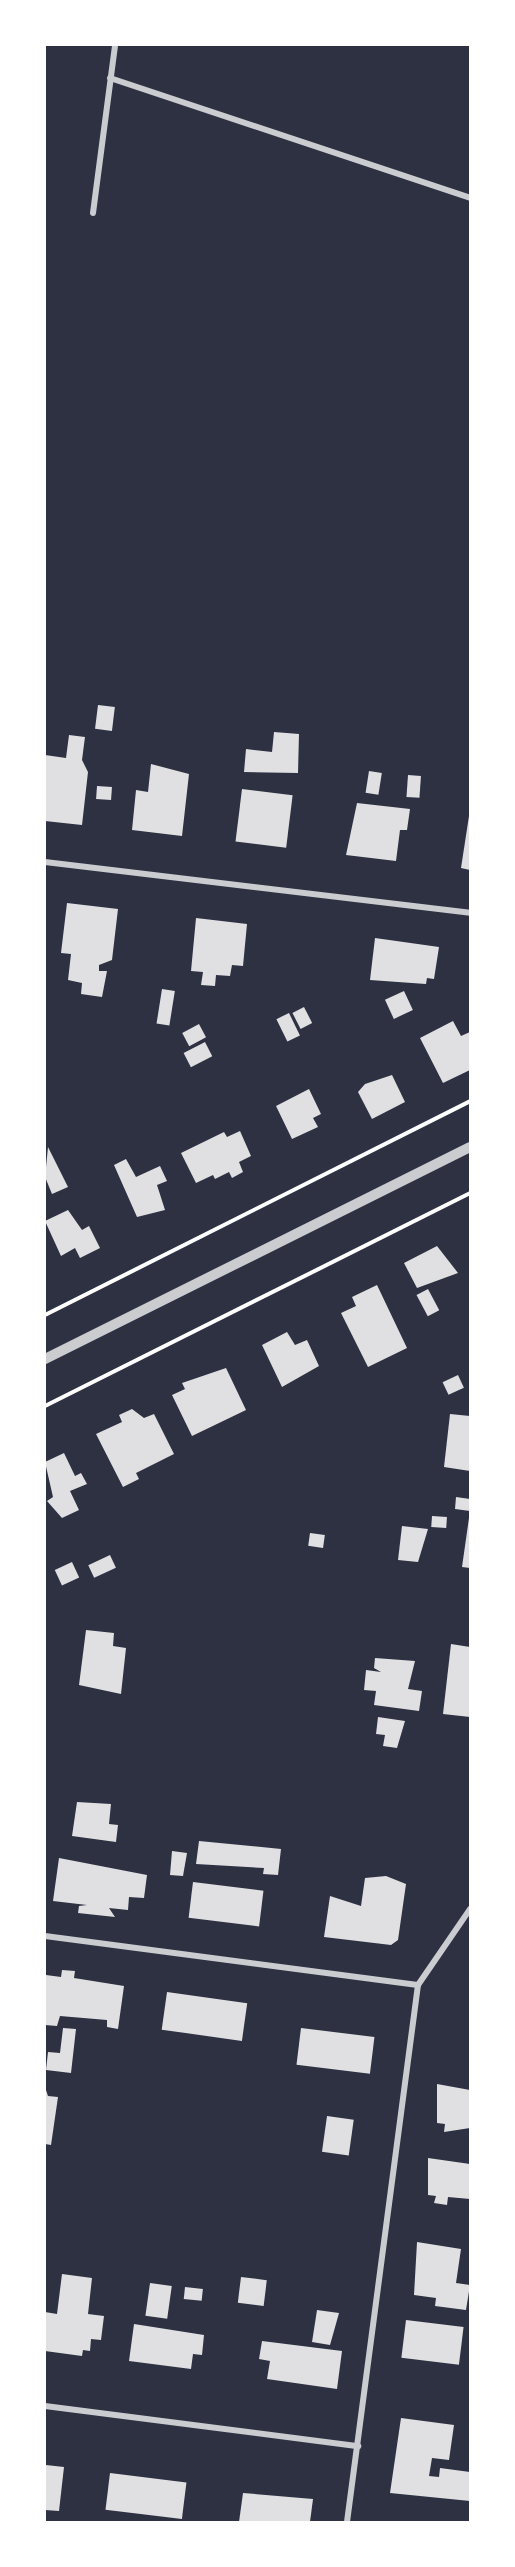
<!DOCTYPE html>
<html>
<head>
<meta charset="utf-8">
<style>
	body { margin:0 }
	#map { position:relative; width:515px; height:2567px; overflow:hidden; background:#2d3142; font-family:Georgia,serif }
	div>[style] { position:absolute }
	.building>* { inset:0; background:#e0e0e3; transform-origin:0 0 }
	.path>* { height:4px; margin:-2px; padding:0 2px; transform-origin:2px; border-radius:2px; background:#fff }
	.minor>* { height:6px; margin:-3px; padding:0 3px; transform-origin:3px; border-radius:3px; background:#caccd0 }
	.tertiary>* { height:10px; margin:-5px; padding:0 5px; transform-origin:5px; border-radius:5px; background:#caccd0 }
	span { translate:-50% -50%; white-space:nowrap; text-align:center; line-height:1.15; -webkit-text-stroke:6px #fff; paint-order:stroke }
	.frame { position:absolute; inset:0; border:46px solid #fff; pointer-events:none }
</style>
</head>
<body>
<div id="map">
	<div class="building">
		<i style="left:98px;top:705px;width:17px;height:24px;rotate:7deg"></i>
		<i style="clip-path:polygon(274px 732px,299px 734px,298px 773px,244px 772px,246px 749px,272px 752px)"></i>
		<i style="clip-path:polygon(69px 735px,85px 737px,82px 760px,88px 772px,82px 825px,45px 821px,45px 755px,66px 758px)"></i>
		<i style="clip-path:polygon(151px 764px,189px 774px,182px 836px,132px 830px,136px 790px,148px 792px)"></i>
		<i style="left:369px;top:771px;width:13px;height:22px;rotate:9deg"></i>
		<i style="left:408px;top:775px;width:13px;height:22px;rotate:4deg"></i>
		<i style="left:97px;top:786px;width:15px;height:13px;rotate:4deg"></i>
		<i style="left:242px;top:789px;width:51px;height:53px;rotate:7deg"></i>
		<i style="clip-path:polygon(357px 803px,410px 809px,407px 830px,400px 830px,396px 861px,346px 855px)"></i>
		<i style="clip-path:polygon(469px 816px,470px 817px,470px 870px,461px 868px)"></i>
		<i style="clip-path:polygon(67px 903px,118px 909px,112px 960px,99px 965px,99px 971px,107px 971px,102px 997px,81px 994px,82px 983px,68px 980px,71px 954px,61px 953px)"></i>
		<i style="clip-path:polygon(196px 918px,247px 924px,243px 966px,232px 965px,230px 976px,216px 975px,215px 986px,201px 985px,203px 972px,191px 971px)"></i>
		<i style="clip-path:polygon(375px 938px,439px 947px,434px 979px,427px 978px,426px 984px,370px 980px)"></i>
		<i style="left:162px;top:989px;width:13px;height:35px;rotate:9deg"></i>
		<i style="left:404px;top:991px;width:21px;height:21px;rotate:65deg"></i>
		<i style="left:304px;top:1007px;width:18px;height:13px;rotate:63deg"></i>
		<i style="left:289px;top:1013px;width:25px;height:14px;rotate:64deg"></i>
		<i style="clip-path:polygon(453px 1021px,461px 1036px,470px 1032px,470px 1070px,443px 1083px,420px 1038px)"></i>
		<i style="left:199px;top:1024px;width:15px;height:19px;rotate:62deg"></i>
		<i style="left:205px;top:1042px;width:16px;height:24px;rotate:63deg"></i>
		<i style="clip-path:polygon(392px 1075px,405px 1102px,372px 1119px,358px 1092px,365px 1084px)"></i>
		<i style="clip-path:polygon(309px 1089px,321px 1114px,313px 1118px,318px 1127px,292px 1139px,276px 1106px)"></i>
		<i style="clip-path:polygon(240px 1131px,251px 1156px,239px 1162px,243px 1172px,232px 1178px,229px 1172px,215px 1179px,213px 1175px,196px 1183px,181px 1153px,224px 1132px,227px 1137px)"></i>
		<i style="clip-path:polygon(48px 1147px,68px 1187px,52px 1194px,45px 1177px)"></i>
		<i style="clip-path:polygon(126px 1159px,136px 1177px,160px 1166px,167px 1181px,157px 1185px,165px 1210px,137px 1217px,114px 1165px)"></i>
		<i style="clip-path:polygon(68px 1210px,82px 1230px,89px 1226px,100px 1248px,80px 1258px,75px 1248px,61px 1256px,45px 1221px)"></i>
		<i style="clip-path:polygon(437px 1246px,458px 1273px,417px 1288px,404px 1263px)"></i>
		<i style="clip-path:polygon(377px 1285px,407px 1348px,368px 1367px,341px 1313px,356px 1306px,352px 1297px)"></i>
		<i style="left:428px;top:1289px;width:24px;height:13px;rotate:62deg"></i>
		<i style="clip-path:polygon(287px 1332px,295px 1345px,307px 1340px,319px 1366px,282px 1387px,262px 1345px)"></i>
		<i style="clip-path:polygon(226px 1368px,246px 1410px,192px 1436px,172px 1395px,185px 1389px,182px 1383px)"></i>
		<i style="left:458px;top:1375px;width:14px;height:17px;rotate:65deg"></i>
		<i style="clip-path:polygon(132px 1409px,144px 1418px,154px 1414px,174px 1454px,136px 1473px,139px 1479px,123px 1487px,96px 1434px,122px 1422px,119px 1415px)"></i>
		<i style="clip-path:polygon(450px 1414px,470px 1416px,470px 1471px,444px 1467px)"></i>
		<i style="clip-path:polygon(64px 1453px,75px 1476px,81px 1473px,87px 1484px,70px 1491px,79px 1510px,62px 1518px,47px 1501px,53px 1497px,45px 1462px)"></i>
		<i style="clip-path:polygon(456px 1497px,470px 1499px,470px 1511px,455px 1509px)"></i>
		<i style="clip-path:polygon(470px 1511px,470px 1568px,462px 1567px)"></i>
		<i style="left:432px;top:1516px;width:15px;height:11px;rotate:4deg"></i>
		<i style="clip-path:polygon(402px 1526px,428px 1529px,418px 1562px,398px 1560px)"></i>
		<i style="left:310px;top:1533px;width:15px;height:13px;rotate:8deg"></i>
		<i style="left:110px;top:1555px;width:14px;height:24px;rotate:65deg"></i>
		<i style="left:72px;top:1562px;width:17px;height:19px;rotate:65deg"></i>
		<i style="clip-path:polygon(86px 1630px,114px 1633px,113px 1646px,126px 1648px,121px 1694px,79px 1685px)"></i>
		<i style="clip-path:polygon(451px 1644px,470px 1647px,470px 1717px,443px 1714px)"></i>
		<i style="clip-path:polygon(375px 1658px,415px 1661px,408px 1689px,422px 1691px,419px 1711px,374px 1705px,376px 1691px,364px 1690px,366px 1670px,381px 1672px,374px 1668px)"></i>
		<i style="clip-path:polygon(378px 1717px,405px 1721px,397px 1748px,383px 1746px,385px 1735px,376px 1734px)"></i>
		<i style="clip-path:polygon(77px 1802px,111px 1804px,109px 1824px,118px 1825px,116px 1842px,72px 1836px)"></i>
		<i style="clip-path:polygon(199px 1841px,281px 1849px,278px 1875px,263px 1874px,264px 1868px,196px 1864px)"></i>
		<i style="clip-path:polygon(172px 1851px,187px 1853px,183px 1876px,170px 1875px)"></i>
		<i style="clip-path:polygon(59px 1858px,147px 1875px,144px 1898px,129px 1897px,128px 1910px,109px 1908px,115px 1917px,78px 1913px,79px 1906px,87px 1905px,53px 1901px)"></i>
		<i style="clip-path:polygon(386px 1876px,406px 1884px,398px 1940px,391px 1945px,324px 1937px,330px 1896px,361px 1906px,365px 1878px)"></i>
		<i style="left:193px;top:1882px;width:71px;height:36px;rotate:7deg"></i>
		<i style="clip-path:polygon(62px 1970px,75px 1971px,74px 1978px,124px 1986px,118px 2029px,107px 2027px,107px 2020px,60px 2016px,57px 2026px,45px 2025px,46px 1975px,61px 1977px)"></i>
		<i style="left:167px;top:1992px;width:81px;height:38px;rotate:8deg"></i>
		<i style="clip-path:polygon(63px 2028px,76px 2029px,71px 2073px,46px 2070px,48px 2052px,60px 2053px)"></i>
		<i style="left:301px;top:2028px;width:74px;height:37px;rotate:7deg"></i>
		<i style="clip-path:polygon(437px 2084px,470px 2090px,470px 2128px,444px 2132px,445px 2124px,437px 2123px)"></i>
		<i style="clip-path:polygon(45px 2087px,48px 2096px,58px 2097px,51px 2145px,45px 2144px)"></i>
		<i style="left:327px;top:2116px;width:27px;height:36px;rotate:8deg"></i>
		<i style="clip-path:polygon(428px 2158px,470px 2164px,470px 2199px,448px 2197px,447px 2205px,434px 2203px,436px 2196px,428px 2195px)"></i>
		<i style="clip-path:polygon(417px 2242px,461px 2249px,456px 2283px,470px 2285px,466px 2310px,435px 2306px,436px 2298px,414px 2295px)"></i>
		<i style="clip-path:polygon(62px 2274px,92px 2278px,88px 2314px,104px 2316px,101px 2340px,91px 2339px,90px 2351px,83px 2350px,82px 2356px,45px 2351px,45px 2312px,57px 2314px)"></i>
		<i style="left:241px;top:2277px;width:26px;height:26px;rotate:7deg"></i>
		<i style="left:150px;top:2283px;width:22px;height:33px;rotate:8deg"></i>
		<i style="left:185px;top:2287px;width:18px;height:12px;rotate:6deg"></i>
		<i style="clip-path:polygon(317px 2310px,339px 2313px,330px 2345px,312px 2342px)"></i>
		<i style="left:406px;top:2320px;width:58px;height:38px;rotate:7deg"></i>
		<i style="clip-path:polygon(134px 2324px,204px 2335px,202px 2355px,193px 2354px,191px 2369px,129px 2361px)"></i>
		<i style="clip-path:polygon(262px 2341px,342px 2351px,337px 2389px,267px 2379px,270px 2361px,259px 2359px)"></i>
		<i style="clip-path:polygon(401px 2418px,454px 2425px,449px 2460px,432px 2458px,429px 2476px,439px 2477px,440px 2468px,470px 2472px,470px 2501px,390px 2493px)"></i>
		<i style="clip-path:polygon(46px 2465px,64px 2467px,59px 2511px,45px 2510px)"></i>
		<i style="left:110px;top:2473px;width:77px;height:37px;rotate:7deg"></i>
		<i style="clip-path:polygon(243px 2493px,313px 2499px,310px 2522px,239px 2522px)"></i>
	</div>
	<div class="path">
		<i style="left:45px;top:1315px;width:476px;rotate:-26.7deg"></i>
		<i style="left:45px;top:1406px;width:475px;rotate:-26.6deg"></i>
	</div>
	<div class="minor">
		<i style="left:110px;top:78px;width:379px;rotate:18.4deg"></i>
		<i style="left:93px;top:213px;width:169px;rotate:-82.5deg"></i>
		<i style="left:45px;top:862px;width:428px;rotate:6.8deg"></i>
		<i style="left:45px;top:1936px;width:376px;rotate:7.5deg"></i>
		<i style="left:45px;top:2406px;width:316px;rotate:7.3deg"></i>
		<i style="left:347px;top:2522px;width:542px;rotate:-82.47deg"></i>
		<i style="left:418px;top:1985px;width:92px;rotate:-55.6deg"></i>
	</div>
	<div class="tertiary">
		<i style="left:45px;top:1359px;width:475px;rotate:-26.5deg"></i>
	</div>
	<div class="frame"></div>
</div>
</body>
</html>
